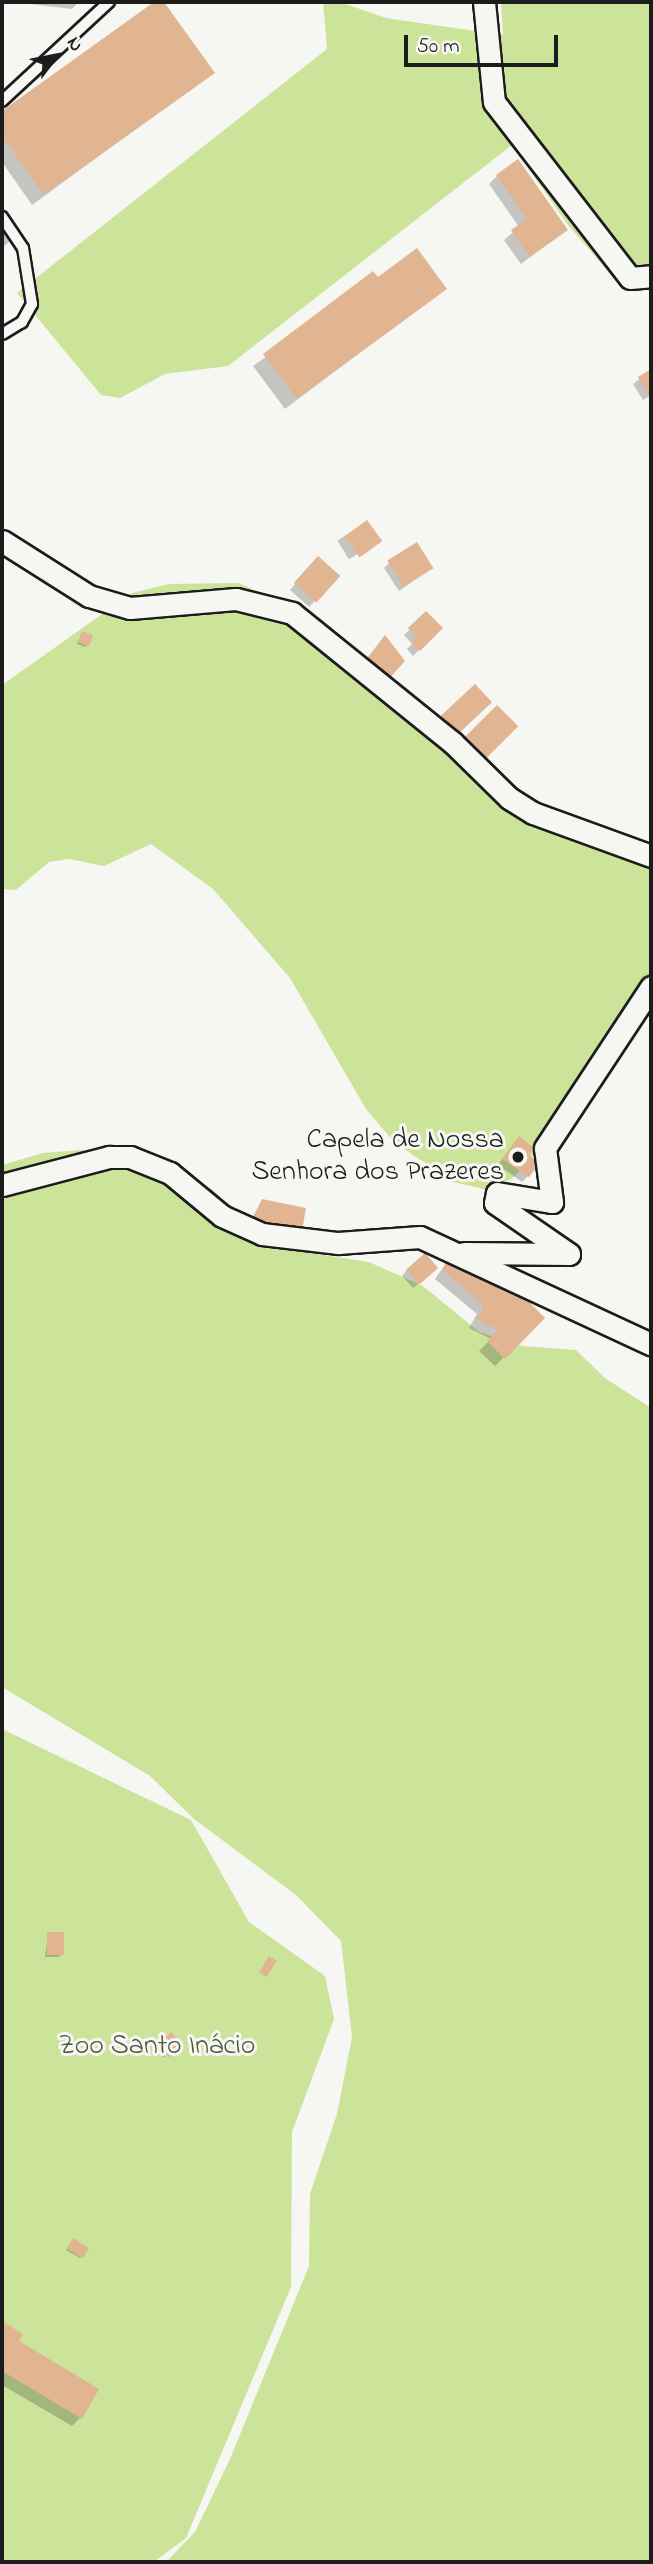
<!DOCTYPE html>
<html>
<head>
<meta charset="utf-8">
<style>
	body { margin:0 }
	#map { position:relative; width:653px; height:2564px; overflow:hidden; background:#f6f6f2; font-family:"Indie Flower",sans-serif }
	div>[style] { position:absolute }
	.green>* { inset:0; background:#cce49a }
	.shadow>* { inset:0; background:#0003; transform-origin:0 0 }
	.building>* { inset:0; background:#e1b492; transform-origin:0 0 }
	.roads { filter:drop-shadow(2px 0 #1c1c1c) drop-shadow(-2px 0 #1c1c1c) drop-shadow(0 2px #1c1c1c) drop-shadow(0 -2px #1c1c1c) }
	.service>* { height:10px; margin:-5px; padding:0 5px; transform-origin:5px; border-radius:5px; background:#f6f6f2 }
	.minor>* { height:21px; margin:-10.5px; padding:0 10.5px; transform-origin:10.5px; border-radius:10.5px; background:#f6f6f2 }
	.dots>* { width:19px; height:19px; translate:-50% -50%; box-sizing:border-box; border:4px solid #f6f6f2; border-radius:50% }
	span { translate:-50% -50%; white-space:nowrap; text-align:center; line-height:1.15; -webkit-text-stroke:6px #f6f6f2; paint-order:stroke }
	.poi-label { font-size:28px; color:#1c1c1c }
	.right { translate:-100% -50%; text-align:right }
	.park-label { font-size:28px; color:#515842 }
	.frame { position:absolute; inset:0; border:4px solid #1c1c1c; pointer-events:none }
	.north { position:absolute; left:21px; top:21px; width:70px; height:70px; -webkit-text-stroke:5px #f6f6f2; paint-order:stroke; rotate:58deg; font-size:19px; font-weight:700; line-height:28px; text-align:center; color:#1c1c1c }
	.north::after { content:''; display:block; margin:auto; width:24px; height:32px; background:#1c1c1c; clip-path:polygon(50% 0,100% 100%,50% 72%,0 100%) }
	.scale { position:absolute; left:404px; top:35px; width:154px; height:32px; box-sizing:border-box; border:4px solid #1c1c1c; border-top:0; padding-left:9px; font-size:21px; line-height:24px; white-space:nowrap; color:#1c1c1c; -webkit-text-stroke:5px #f6f6f2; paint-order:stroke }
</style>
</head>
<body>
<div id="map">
	<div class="green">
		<i style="clip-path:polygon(323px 2px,340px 2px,386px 18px,503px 35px,501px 2px,651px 2px,651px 290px,623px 289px,568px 225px,512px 145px,228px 366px,165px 374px,120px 398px,101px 395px,17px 293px,327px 49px)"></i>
		<i style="clip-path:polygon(239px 583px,270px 597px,535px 821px,651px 865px,651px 977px,608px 1033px,556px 1128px,515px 1176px,492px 1191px,453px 1182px,394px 1142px,366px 1109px,290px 978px,213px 889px,151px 844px,104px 866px,69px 859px,49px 862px,16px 890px,2px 889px,2px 685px,132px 593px,169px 584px)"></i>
		<i style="clip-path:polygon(81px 1150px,126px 1154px,174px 1169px,213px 1190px,250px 1229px,291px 1250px,369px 1262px,423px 1286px,479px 1332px,523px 1346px,576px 1350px,605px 1378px,651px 1408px,651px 2562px,166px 2562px,195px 2532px,230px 2459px,309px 2266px,310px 2194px,337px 2114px,352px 2037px,341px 1941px,296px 1895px,194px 1819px,150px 1776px,2px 1687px,2px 1165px,43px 1153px)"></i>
		<i style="clip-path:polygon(2px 1729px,191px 1820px,249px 1922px,325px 1976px,334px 2019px,292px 2132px,291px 2287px,186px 2538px,154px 2562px,2px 2562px)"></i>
	</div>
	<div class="shadow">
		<i style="clip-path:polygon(13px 2px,79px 2px,72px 9px)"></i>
		<i style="clip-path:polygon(157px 2px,161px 2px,212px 73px,32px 205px,2px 162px,2px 113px)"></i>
		<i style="clip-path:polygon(497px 176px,565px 230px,521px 264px,504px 240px,519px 227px,489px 184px)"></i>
		<i style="clip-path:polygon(2px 227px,11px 240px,2px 248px)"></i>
		<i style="clip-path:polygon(377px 280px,445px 288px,285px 409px,253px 366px)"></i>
		<i style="clip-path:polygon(651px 371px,651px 395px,643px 400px,633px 384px)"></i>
		<i style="left:367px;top:522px;width:22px;height:35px;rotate:58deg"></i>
		<i style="clip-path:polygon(390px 562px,431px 568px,399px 591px,384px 568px)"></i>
		<i style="clip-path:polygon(312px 564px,315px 601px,309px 607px,290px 590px)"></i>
		<i style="clip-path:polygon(426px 613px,441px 628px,413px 656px,407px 649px,412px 644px,404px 635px)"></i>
		<i style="clip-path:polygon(82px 633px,87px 645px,85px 647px,77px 644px)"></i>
		<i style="left:475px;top:687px;width:21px;height:52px;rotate:45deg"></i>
		<i style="clip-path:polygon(513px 1144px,527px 1155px,528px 1176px,522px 1182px,498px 1165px)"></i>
		<i style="clip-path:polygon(448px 1261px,543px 1318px,495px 1366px,479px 1351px,491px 1339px,469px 1328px,477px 1314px,435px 1279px)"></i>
		<i style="clip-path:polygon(407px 1270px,431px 1273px,413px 1288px,402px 1276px)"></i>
		<i style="clip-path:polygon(48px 1934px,61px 1955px,59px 1957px,45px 1957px)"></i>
		<i style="left:171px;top:2034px;width:13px;height:21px;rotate:48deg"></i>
		<i style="clip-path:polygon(71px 2243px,82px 2256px,80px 2258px,66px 2250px)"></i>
		<i style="clip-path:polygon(2px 2323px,21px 2334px,16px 2342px,80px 2418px,72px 2426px,2px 2385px)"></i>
	</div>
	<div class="building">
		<i style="clip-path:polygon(154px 2px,164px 2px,215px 73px,44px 195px,2px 136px,2px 111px)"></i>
		<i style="clip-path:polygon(518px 159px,568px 230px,530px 257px,511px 230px,527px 219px,496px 175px)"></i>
		<i style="clip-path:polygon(417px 248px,447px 289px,297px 399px,263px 354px,373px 271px,378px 277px)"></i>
		<i style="clip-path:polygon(651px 369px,651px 394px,649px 396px,638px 377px)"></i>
		<i style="left:367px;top:520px;width:26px;height:28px;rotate:54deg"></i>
		<i style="left:417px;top:542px;width:31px;height:35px;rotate:58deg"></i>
		<i style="left:318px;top:556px;width:30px;height:36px;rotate:42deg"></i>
		<i style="clip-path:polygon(426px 611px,443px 628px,420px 651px,411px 642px,416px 637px,408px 628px)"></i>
		<i style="left:82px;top:631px;width:12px;height:12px;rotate:20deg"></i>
		<i style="clip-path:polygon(385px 635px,405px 661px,387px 681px,365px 661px)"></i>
		<i style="left:475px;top:684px;width:25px;height:47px;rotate:47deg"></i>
		<i style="left:497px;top:705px;width:30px;height:50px;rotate:45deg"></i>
		<i style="clip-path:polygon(519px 1136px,534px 1148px,529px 1155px,540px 1163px,529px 1177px,502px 1159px)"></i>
		<i style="clip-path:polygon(262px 1199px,306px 1208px,302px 1231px,251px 1221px)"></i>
		<i style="left:425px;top:1253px;width:20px;height:25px;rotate:49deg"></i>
		<i style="clip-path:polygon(448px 1259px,528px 1301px,545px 1318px,505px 1359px,487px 1341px,498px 1330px,477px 1319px,484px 1305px,442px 1270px)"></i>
		<i style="left:47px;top:1932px;width:17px;height:23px"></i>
		<i style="left:269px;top:1956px;width:9px;height:19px;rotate:32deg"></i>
		<i style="left:171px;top:2032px;width:17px;height:19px;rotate:45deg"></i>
		<i style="left:73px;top:2238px;width:19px;height:12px;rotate:32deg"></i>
		<i style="clip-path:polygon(2px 2321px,23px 2334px,19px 2341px,99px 2389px,82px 2419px,2px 2371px)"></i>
	</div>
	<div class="roads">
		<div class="service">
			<i style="left:2px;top:101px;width:146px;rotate:-42.8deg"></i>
			<i style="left:2px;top:217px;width:37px;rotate:56deg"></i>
			<i style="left:23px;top:248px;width:57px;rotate:80.9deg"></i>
			<i style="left:32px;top:304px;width:21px;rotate:119deg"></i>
			<i style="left:22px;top:322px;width:23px;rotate:149deg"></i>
		</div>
		<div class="minor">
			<i style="left:484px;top:2px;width:100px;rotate:84.3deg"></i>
			<i style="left:494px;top:102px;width:222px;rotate:52.3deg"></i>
			<i style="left:630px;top:278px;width:21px;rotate:-5deg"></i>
			<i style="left:2px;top:541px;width:103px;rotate:32.3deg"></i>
			<i style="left:89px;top:596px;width:43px;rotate:16.3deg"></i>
			<i style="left:130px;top:608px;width:106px;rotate:-4.9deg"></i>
			<i style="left:236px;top:599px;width:58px;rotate:14deg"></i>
			<i style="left:292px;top:613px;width:206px;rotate:38.9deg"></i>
			<i style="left:452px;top:742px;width:80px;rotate:44.5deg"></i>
			<i style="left:509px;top:798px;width:28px;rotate:32deg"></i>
			<i style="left:533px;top:813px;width:126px;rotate:20deg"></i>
			<i style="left:2px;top:1185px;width:111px;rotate:-14.7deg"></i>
			<i style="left:109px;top:1157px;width:21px"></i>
			<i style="left:130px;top:1157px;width:43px;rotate:21.8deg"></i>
			<i style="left:170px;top:1173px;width:67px;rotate:39.6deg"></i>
			<i style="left:222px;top:1216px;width:44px;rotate:24.2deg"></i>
			<i style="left:262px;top:1234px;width:77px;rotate:6.8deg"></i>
			<i style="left:338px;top:1243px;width:82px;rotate:-4.2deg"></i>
			<i style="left:420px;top:1237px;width:255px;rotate:24.9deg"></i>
			<i style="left:464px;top:1253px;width:105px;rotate:0.5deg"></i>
			<i style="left:569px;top:1254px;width:90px;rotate:-145.4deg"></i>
			<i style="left:495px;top:1203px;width:10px;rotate:-79deg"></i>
			<i style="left:497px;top:1193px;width:56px;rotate:9.3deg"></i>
			<i style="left:552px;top:1202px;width:54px;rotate:-97.4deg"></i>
			<i style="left:545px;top:1148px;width:193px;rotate:-56.6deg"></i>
		</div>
	</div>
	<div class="dots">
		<i style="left:518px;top:1157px;background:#1c1c1c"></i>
	</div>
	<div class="poi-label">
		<span class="right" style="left:504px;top:1157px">Capela de Nossa<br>Senhora dos Prazeres</span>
	</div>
	<div class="park-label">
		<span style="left:157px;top:2047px">Zoo Santo Inácio</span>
	</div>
	<div class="frame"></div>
	<div class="north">N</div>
	<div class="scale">50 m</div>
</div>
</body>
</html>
